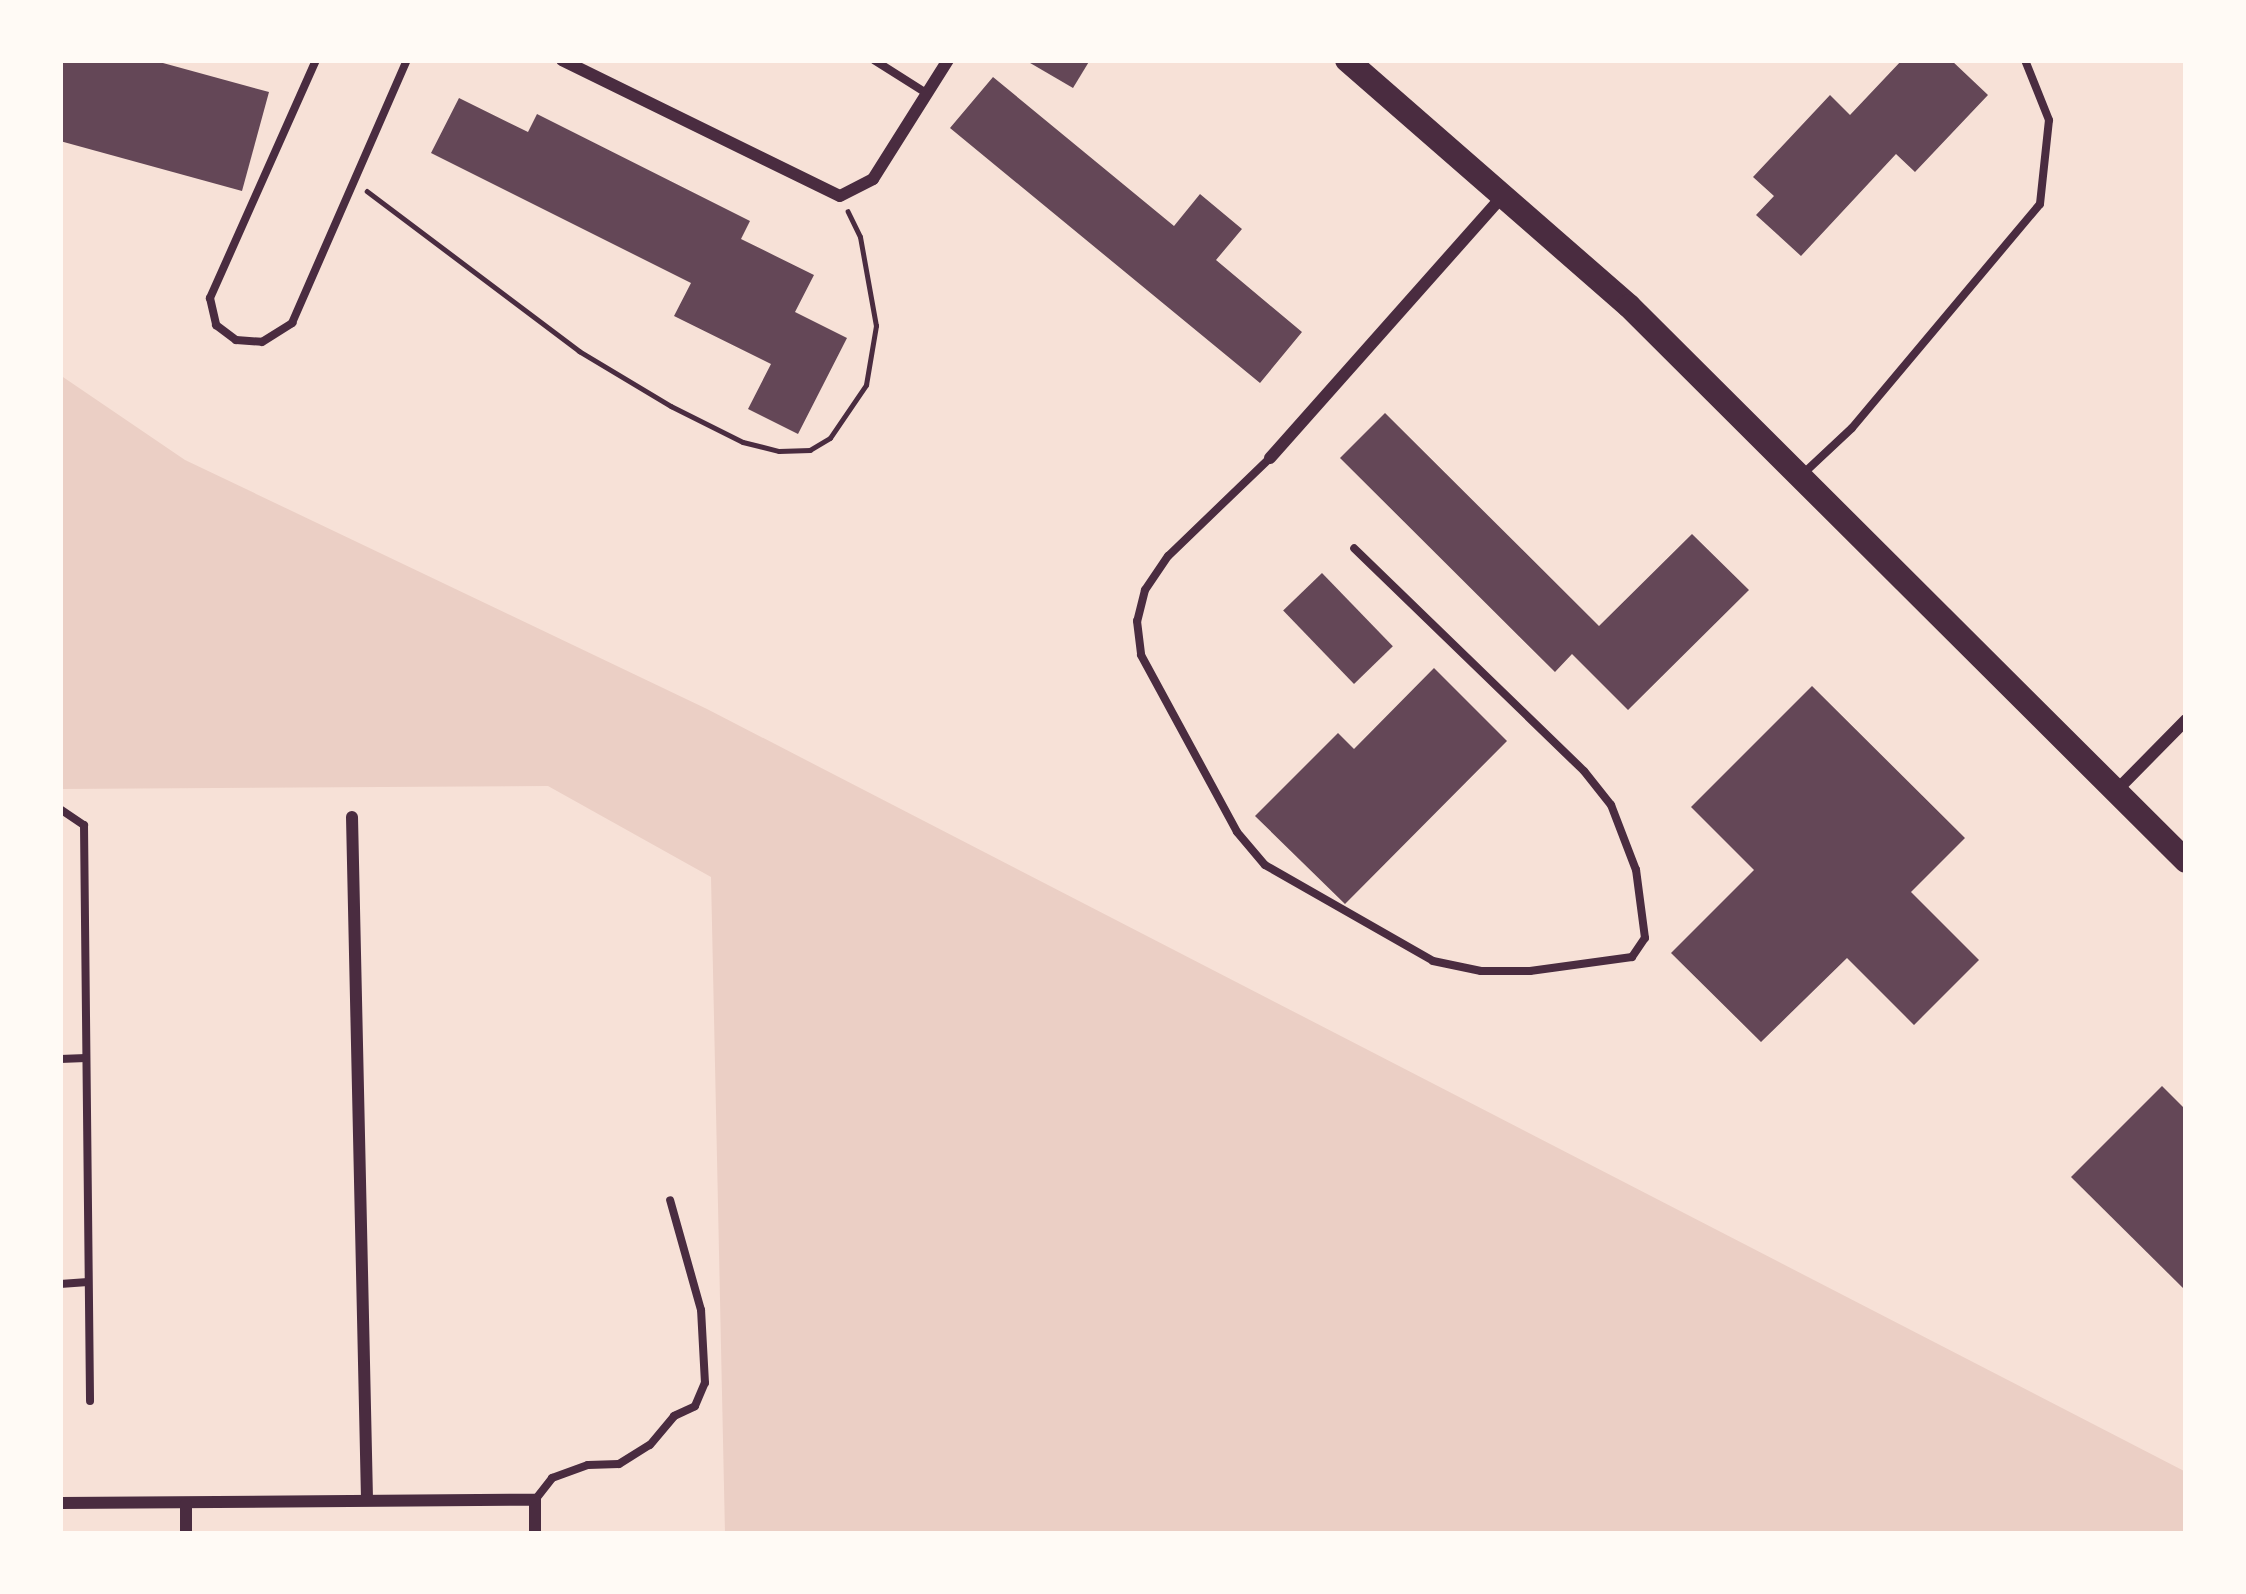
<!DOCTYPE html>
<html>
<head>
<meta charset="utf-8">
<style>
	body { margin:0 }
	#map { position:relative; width:2246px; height:1594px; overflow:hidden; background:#f7e1d7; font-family:"Space Grotesk",sans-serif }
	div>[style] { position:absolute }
	.green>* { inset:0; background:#ebcfc5 }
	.building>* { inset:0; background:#644757; transform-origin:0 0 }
	.path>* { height:4.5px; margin:-2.25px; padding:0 2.25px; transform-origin:2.25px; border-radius:2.25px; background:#4a2c40 }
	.service>* { height:8px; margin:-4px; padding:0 4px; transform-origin:4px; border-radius:4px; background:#4a2c40 }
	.minor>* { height:12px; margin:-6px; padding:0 6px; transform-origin:6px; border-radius:6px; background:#4a2c40 }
	.trunk>* { height:24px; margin:-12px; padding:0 12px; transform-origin:12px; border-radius:12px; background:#4a2c40 }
	span { translate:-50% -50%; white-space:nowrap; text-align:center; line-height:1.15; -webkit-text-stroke:12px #fffaf5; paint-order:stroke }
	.frame { position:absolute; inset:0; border:63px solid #fffaf5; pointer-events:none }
</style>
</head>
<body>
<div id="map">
	<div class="green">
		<i style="clip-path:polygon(60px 375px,185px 460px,707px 709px,2186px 1472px,2186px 1534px,725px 1534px,711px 877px,548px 786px,60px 789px)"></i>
	</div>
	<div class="building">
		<i style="clip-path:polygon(60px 60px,152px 60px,269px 92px,242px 191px,60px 141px)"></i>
		<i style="clip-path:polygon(1025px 60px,1090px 60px,1073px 88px)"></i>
		<i style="clip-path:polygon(1902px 60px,1951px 60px,1988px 95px,1915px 172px,1896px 154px,1801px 256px,1756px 215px,1774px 196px,1753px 177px,1830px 95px,1850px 115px)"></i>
		<i style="clip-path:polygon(993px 77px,1174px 226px,1200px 194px,1242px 229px,1216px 260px,1302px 332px,1260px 383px,950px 128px)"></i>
		<i style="clip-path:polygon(459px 98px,528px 132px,537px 114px,750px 221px,741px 239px,814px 275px,795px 312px,847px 338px,798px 434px,748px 409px,771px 364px,674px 316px,691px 283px,431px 153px)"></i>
		<i style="clip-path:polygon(1385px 413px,1599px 626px,1692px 534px,1749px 590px,1628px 710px,1572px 654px,1555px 672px,1340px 458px)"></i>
		<i style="left:1322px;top:573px;width:102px;height:54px;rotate:46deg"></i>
		<i style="clip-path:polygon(1434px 668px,1507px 741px,1345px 904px,1255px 816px,1338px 733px,1354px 749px)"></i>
		<i style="clip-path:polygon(1812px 686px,1965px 838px,1911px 892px,1979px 960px,1914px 1025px,1847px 958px,1761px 1042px,1671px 953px,1754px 870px,1691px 807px)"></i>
		<i style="clip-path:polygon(2162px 1086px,2186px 1110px,2186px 1291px,2071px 1177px)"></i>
	</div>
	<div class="path">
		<i style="left:367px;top:191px;width:266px;rotate:37deg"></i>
		<i style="left:579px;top:351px;width:107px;rotate:30.9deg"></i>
		<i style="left:671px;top:406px;width:80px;rotate:26.6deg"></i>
		<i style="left:743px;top:442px;width:37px;rotate:14deg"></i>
		<i style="left:779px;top:451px;width:31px;rotate:-2deg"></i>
		<i style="left:810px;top:450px;width:23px;rotate:-31deg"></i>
		<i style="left:830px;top:438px;width:64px;rotate:-55.8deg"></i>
		<i style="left:866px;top:385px;width:60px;rotate:-80.4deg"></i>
		<i style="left:876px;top:326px;width:90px;rotate:-100.2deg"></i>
		<i style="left:860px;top:237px;width:28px;rotate:-116deg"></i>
	</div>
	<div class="service">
		<i style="left:316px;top:60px;width:261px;rotate:114deg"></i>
		<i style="left:210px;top:298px;width:28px;rotate:77deg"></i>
		<i style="left:216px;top:325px;width:25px;rotate:37deg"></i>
		<i style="left:236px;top:340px;width:26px;rotate:4deg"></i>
		<i style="left:262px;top:342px;width:36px;rotate:-32deg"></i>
		<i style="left:292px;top:323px;width:287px;rotate:-66.4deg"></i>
		<i style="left:874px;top:60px;width:62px;rotate:32.4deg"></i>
		<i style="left:1270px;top:458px;width:141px;rotate:136.1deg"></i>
		<i style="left:1168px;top:556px;width:41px;rotate:124.1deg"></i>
		<i style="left:1145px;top:590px;width:32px;rotate:104deg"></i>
		<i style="left:1137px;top:621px;width:34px;rotate:83deg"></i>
		<i style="left:1141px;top:655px;width:201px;rotate:61.5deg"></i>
		<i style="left:1237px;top:832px;width:43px;rotate:49.7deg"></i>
		<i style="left:1265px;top:865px;width:193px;rotate:29.7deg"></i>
		<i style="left:1433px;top:961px;width:49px;rotate:11.8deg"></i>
		<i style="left:1481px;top:971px;width:49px"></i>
		<i style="left:1530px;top:971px;width:103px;rotate:-7.8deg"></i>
		<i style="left:1632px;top:957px;width:23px;rotate:-56deg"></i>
		<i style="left:1645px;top:938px;width:69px;rotate:-97.5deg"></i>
		<i style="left:1636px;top:870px;width:70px;rotate:-111deg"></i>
		<i style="left:1611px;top:805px;width:43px;rotate:-128.5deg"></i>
		<i style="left:1584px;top:771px;width:320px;rotate:-135.9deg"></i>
		<i style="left:1805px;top:472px;width:64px;rotate:-43.1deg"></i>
		<i style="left:1852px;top:428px;width:292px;rotate:-50deg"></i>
		<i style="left:2040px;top:204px;width:84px;rotate:-83.9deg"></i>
		<i style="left:2049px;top:120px;width:65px;rotate:-111.8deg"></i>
		<i style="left:60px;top:809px;width:29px;rotate:34deg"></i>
		<i style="left:84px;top:825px;width:576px;rotate:89.4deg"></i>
		<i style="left:60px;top:1059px;width:26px;rotate:-2deg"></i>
		<i style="left:60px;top:1284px;width:28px;rotate:-4deg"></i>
		<i style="left:535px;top:1500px;width:28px;rotate:-52deg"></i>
		<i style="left:552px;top:1478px;width:38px;rotate:-20deg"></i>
		<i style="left:588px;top:1465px;width:31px;rotate:-2deg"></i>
		<i style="left:619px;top:1464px;width:36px;rotate:-32deg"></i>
		<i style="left:650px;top:1445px;width:38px;rotate:-50deg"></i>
		<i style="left:674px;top:1416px;width:23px;rotate:-25deg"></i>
		<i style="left:695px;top:1406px;width:25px;rotate:-67deg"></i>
		<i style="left:705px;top:1383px;width:73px;rotate:-93.1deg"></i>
		<i style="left:701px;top:1310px;width:114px;rotate:-105.7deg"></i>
	</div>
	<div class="minor">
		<i style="left:562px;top:60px;width:309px;rotate:26.1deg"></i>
		<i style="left:840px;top:196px;width:37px;rotate:-27deg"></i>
		<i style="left:873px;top:179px;width:141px;rotate:-57.8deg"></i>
		<i style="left:1270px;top:458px;width:353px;rotate:-48.4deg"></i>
		<i style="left:2116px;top:791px;width:100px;rotate:-45.4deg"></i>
		<i style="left:352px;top:817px;width:683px;rotate:88.74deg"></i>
		<i style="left:60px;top:1503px;width:475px;rotate:-0.4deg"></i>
		<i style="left:535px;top:1500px;width:34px;rotate:90deg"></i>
		<i style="left:186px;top:1504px;width:30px;rotate:90deg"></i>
	</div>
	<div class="trunk">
		<i style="left:1347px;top:60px;width:374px;rotate:41.1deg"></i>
		<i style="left:1629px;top:306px;width:786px;rotate:44.9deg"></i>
	</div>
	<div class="frame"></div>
</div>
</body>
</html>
